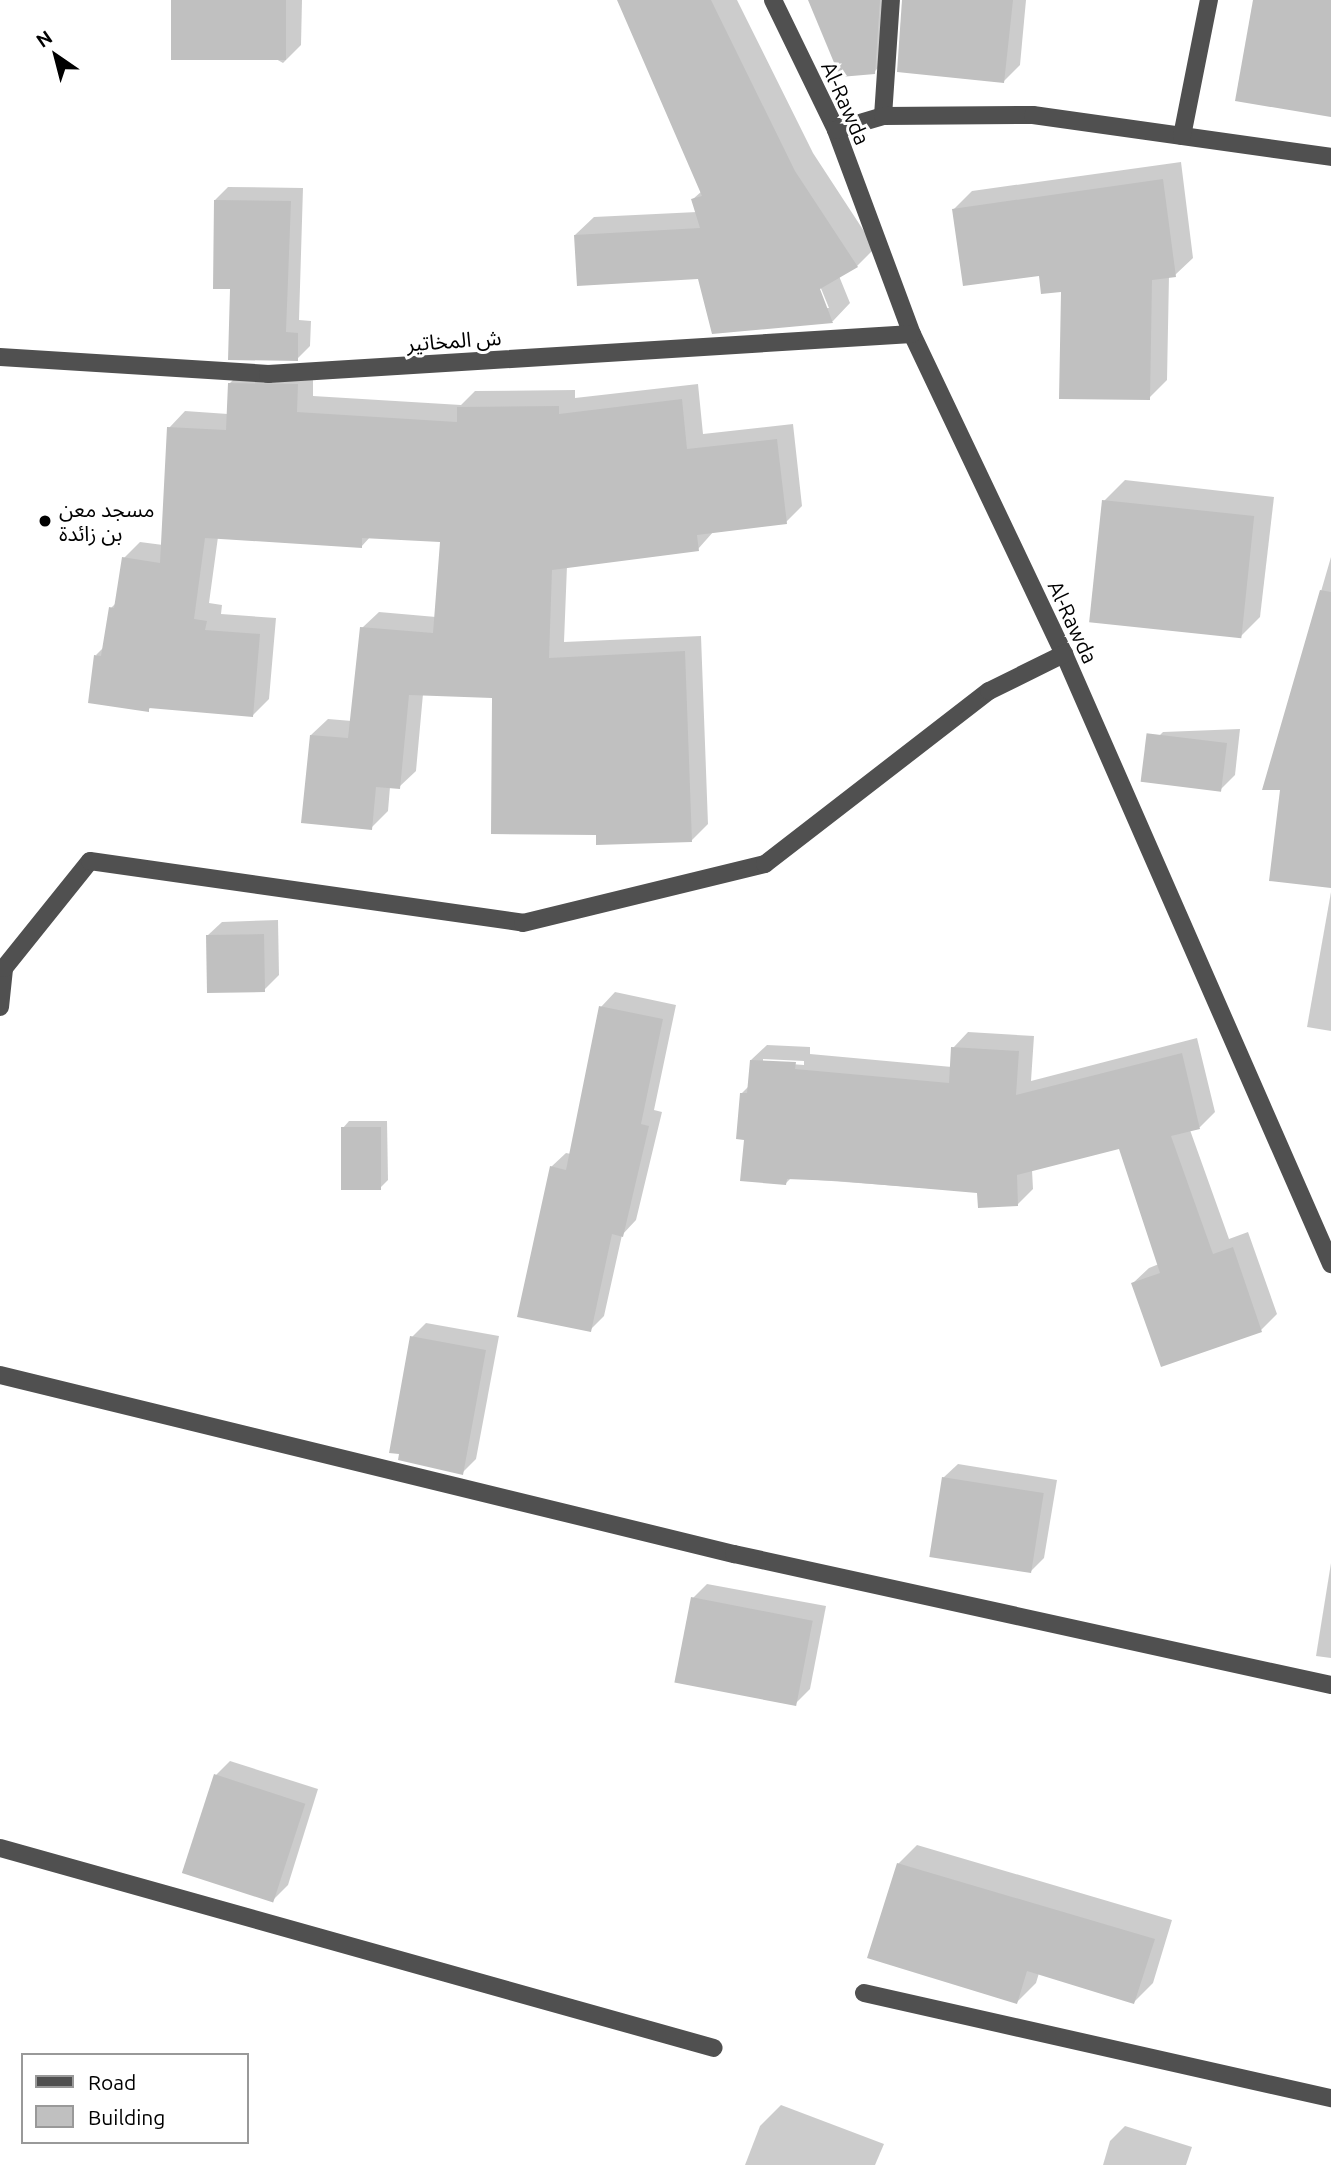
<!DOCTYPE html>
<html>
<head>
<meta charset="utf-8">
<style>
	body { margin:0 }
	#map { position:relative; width:1331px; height:2165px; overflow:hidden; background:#fff; font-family:Ubuntu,"Noto Sans Arabic",sans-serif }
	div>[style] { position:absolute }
	.shadow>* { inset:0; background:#0003 }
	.building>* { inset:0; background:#c0c0c0; transform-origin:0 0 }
	.minor>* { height:18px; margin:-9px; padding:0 9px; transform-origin:9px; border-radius:9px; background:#505050 }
	.dots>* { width:19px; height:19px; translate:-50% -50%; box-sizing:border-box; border:4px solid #fff; border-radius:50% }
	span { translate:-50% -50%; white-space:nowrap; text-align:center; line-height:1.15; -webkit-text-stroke:6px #fff; paint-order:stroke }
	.street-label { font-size:21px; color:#000 }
	.poi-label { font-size:21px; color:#000 }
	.left { translate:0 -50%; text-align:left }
	.legend { position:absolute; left:21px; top:2053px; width:228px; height:91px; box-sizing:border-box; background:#fff; border:2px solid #999; margin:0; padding:9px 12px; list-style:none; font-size:21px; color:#000 }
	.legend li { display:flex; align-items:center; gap:14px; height:35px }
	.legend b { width:35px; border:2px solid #999 }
	.north { position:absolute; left:21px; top:21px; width:70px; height:70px; -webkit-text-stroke:5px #fff; paint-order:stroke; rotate:325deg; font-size:19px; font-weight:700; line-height:28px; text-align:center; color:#000 }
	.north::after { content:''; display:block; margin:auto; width:24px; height:32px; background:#000; clip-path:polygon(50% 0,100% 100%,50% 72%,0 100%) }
</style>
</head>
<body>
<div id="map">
	<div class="shadow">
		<i style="clip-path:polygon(173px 0,302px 0,301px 45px,283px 63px)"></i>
		<i style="clip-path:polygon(evenodd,576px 0,737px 0,813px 153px,875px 248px,857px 266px,839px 276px,850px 303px,833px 321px,714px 332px,699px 277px,575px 235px,594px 217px,697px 212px,693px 199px,702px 191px,618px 0,576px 0,818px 281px,829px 308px,825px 308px,815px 282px,818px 281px)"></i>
		<i style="clip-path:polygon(810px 0,894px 0,890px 56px,874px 72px)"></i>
		<i style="clip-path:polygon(904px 0,1026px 0,1020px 65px,1004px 81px)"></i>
		<i style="clip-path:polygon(1181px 162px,1193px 258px,1175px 275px,1169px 276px,1167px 380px,1149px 398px,1063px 290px,954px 209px,972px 191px)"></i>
		<i style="clip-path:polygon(228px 187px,303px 188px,299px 320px,311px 321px,310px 346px,297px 359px,232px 288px,215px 200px)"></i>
		<i style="clip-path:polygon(246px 367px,313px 368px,313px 396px,461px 405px,475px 391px,575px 390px,575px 398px,698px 384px,703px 434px,793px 424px,802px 506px,786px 522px,714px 531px,698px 549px,567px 566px,564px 642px,701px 636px,708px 824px,692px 840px,597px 833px,494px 696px,423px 694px,416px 771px,399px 787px,390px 787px,388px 811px,371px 828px,311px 735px,328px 719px,352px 721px,362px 628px,379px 612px,436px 617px,442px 541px,371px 536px,361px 547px,218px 537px,209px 603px,222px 605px,221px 614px,276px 618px,269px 699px,253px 715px,152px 706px,148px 710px,96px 655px,104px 647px,111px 608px,117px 602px,124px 558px,140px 542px,163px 545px,169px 428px,185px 411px,228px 414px,229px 384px)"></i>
		<i style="clip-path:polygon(1125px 480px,1274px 497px,1260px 617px,1239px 638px,1104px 501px)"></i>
		<i style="clip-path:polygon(1331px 557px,1331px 886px,1282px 788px,1264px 788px)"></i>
		<i style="clip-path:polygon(1240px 729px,1235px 775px,1220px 790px,1148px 747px,1163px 732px)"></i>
		<i style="clip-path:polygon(1331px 892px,1331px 1031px,1307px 1027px)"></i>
		<i style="clip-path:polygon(278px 920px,279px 975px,264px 990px,207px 936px,222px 922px)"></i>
		<i style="clip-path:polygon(615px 992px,676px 1005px,654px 1110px,662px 1112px,636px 1220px,622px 1235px,604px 1316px,590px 1330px,551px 1167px,566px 1153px,571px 1154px,601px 1007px)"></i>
		<i style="clip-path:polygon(evenodd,968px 1032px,1034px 1036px,1031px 1081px,1197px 1038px,1215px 1112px,1200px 1127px,1190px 1130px,1229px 1239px,1248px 1232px,1277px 1314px,1261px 1330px,1162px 1364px,1133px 1283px,1149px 1268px,1159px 1264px,1120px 1147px,1032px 1170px,1033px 1189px,1017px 1205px,979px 1192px,791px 1178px,786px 1183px,746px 1138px,741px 1094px,749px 1086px,751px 1060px,767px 1045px,810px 1047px,810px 1054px,952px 1067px,953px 1048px,968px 1032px,763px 1059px,804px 1061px,804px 1065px,763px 1062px,763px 1059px)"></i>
		<i style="clip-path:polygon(349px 1121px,387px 1121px,388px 1180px,381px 1187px,343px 1128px)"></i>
		<i style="clip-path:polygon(426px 1323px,499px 1336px,476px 1459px,462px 1473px,412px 1337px)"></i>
		<i style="clip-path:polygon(958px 1464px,1057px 1480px,1044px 1558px,1030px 1572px,943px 1478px)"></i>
		<i style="clip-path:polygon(1331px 1563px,1331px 1658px,1316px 1656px)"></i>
		<i style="clip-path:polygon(707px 1584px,826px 1606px,810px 1689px,796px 1703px,693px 1598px)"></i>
		<i style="clip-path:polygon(230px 1761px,318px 1789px,288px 1885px,273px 1900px,216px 1775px)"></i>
		<i style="clip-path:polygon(917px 1845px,1172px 1920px,1153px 1983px,1134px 2002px,1039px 1973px,1036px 1983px,1017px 2002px,898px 1864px)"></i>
		<i style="clip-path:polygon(781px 2105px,884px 2144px,875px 2165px,745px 2165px,760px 2126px)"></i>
		<i style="clip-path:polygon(1125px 2126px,1192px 2147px,1186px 2165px,1103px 2165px,1110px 2141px)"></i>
	</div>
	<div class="building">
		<i style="left:171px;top:0;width:115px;height:60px"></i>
		<i style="clip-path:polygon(617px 0,711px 0,795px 171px,858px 267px,820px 289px,833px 323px,712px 334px,698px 279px,577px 286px,574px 235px,700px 228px,691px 199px,702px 196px)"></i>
		<i style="clip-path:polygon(808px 0,880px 0,875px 74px,840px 77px)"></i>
		<i style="clip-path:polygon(902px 0,1013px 0,1004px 83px,897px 72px)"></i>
		<i style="clip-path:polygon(1253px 0,1331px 0,1331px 117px,1235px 101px)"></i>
		<i style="clip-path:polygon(1163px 179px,1176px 277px,1152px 280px,1150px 400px,1059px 399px,1061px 292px,1041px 294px,1039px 276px,963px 286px,952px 209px)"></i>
		<i style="clip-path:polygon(214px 200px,291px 201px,286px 332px,298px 333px,298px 361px,228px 360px,230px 289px,213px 289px)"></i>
		<i style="clip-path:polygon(228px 383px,298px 384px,297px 412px,457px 422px,457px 407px,559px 406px,559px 414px,682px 399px,687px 449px,777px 439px,787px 524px,697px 535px,699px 551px,552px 570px,549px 658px,685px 651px,692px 842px,596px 845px,596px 835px,491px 834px,492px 698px,409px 695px,400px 789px,376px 787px,372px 830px,301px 823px,310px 735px,348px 738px,360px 627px,433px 633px,440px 542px,362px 538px,362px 548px,205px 538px,194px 619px,207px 621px,205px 630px,260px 634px,253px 717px,149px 708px,149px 712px,88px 703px,94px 655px,101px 656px,109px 607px,114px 608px,122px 557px,160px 563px,167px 427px,226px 430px)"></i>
		<i style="left:1102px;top:500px;width:153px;height:123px;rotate:6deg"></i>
		<i style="clip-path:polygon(1320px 590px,1331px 592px,1331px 888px,1269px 881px,1280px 790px,1262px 790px)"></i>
		<i style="left:1227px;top:743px;width:49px;height:81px;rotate:97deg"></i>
		<i style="left:264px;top:934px;width:58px;height:58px;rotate:89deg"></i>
		<i style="clip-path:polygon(599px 1006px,663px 1019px,641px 1124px,649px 1126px,623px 1237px,612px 1234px,591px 1332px,517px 1317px,550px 1166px,566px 1170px)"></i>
		<i style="clip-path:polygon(951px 1047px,1019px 1051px,1016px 1095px,1182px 1053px,1200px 1129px,1171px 1136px,1213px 1254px,1233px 1247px,1262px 1332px,1161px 1367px,1131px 1283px,1160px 1273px,1119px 1149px,1017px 1175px,1018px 1206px,978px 1208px,977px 1193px,838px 1181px,787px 1179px,786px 1185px,740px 1181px,744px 1140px,736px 1139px,740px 1093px,747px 1093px,750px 1060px,796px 1062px,795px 1069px,949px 1083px)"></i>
		<i style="left:341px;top:1127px;width:40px;height:63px"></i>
		<i style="clip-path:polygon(410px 1336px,486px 1350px,463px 1475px,398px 1460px,399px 1454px,389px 1453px)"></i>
		<i style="left:942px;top:1477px;width:103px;height:81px;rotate:9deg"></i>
		<i style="left:691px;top:1597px;width:124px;height:87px;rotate:11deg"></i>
		<i style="left:214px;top:1774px;width:96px;height:104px;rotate:18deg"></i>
		<i style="clip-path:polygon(897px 1863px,1155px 1939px,1134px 2004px,1027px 1971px,1017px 2004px,867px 1958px)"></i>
	</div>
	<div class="minor">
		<i style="left:773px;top:0;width:144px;rotate:64.1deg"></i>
		<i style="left:836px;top:130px;width:218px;rotate:69.6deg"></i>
		<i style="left:912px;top:334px;width:354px;rotate:64.6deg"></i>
		<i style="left:1064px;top:654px;width:666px;rotate:66.36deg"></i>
		<i style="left:883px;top:116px;width:116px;rotate:-86.1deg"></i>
		<i style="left:836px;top:130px;width:49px;rotate:-16.6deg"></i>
		<i style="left:883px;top:116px;width:150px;rotate:-0.4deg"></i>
		<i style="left:1033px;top:115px;width:301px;rotate:8deg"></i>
		<i style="left:1182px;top:136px;width:139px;rotate:-78.8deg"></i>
		<i style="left:0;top:357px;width:269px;rotate:3.6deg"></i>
		<i style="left:268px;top:374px;width:645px;rotate:-3.55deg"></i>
		<i style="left:0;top:1007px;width:39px;rotate:-84deg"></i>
		<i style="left:4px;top:968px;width:137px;rotate:-51.2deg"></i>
		<i style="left:90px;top:861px;width:437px;rotate:8.1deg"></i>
		<i style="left:523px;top:923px;width:249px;rotate:-13.7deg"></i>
		<i style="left:765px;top:864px;width:283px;rotate:-37.7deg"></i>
		<i style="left:989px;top:691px;width:84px;rotate:-26.3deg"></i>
		<i style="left:0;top:1375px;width:756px;rotate:13.71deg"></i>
		<i style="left:734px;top:1554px;width:611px;rotate:12.38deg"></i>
		<i style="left:0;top:1848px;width:741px;rotate:15.65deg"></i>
		<i style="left:864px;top:1993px;width:479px;rotate:12.7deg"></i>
	</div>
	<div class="dots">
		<i style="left:45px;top:521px;background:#000"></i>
	</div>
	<div class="street-label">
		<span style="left:846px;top:103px;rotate:66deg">Al-Rawda</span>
		<span style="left:454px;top:340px;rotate:-4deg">ش المخاتير</span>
		<span style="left:1073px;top:622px;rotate:65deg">Al-Rawda</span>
	</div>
	<div class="poi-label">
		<span class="left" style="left:59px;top:521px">مسجد معن<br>بن زائدة</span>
	</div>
	<ul class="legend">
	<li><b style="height:9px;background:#505050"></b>Road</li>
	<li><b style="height:19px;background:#c0c0c0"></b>Building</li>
	</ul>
	<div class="north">N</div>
</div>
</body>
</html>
